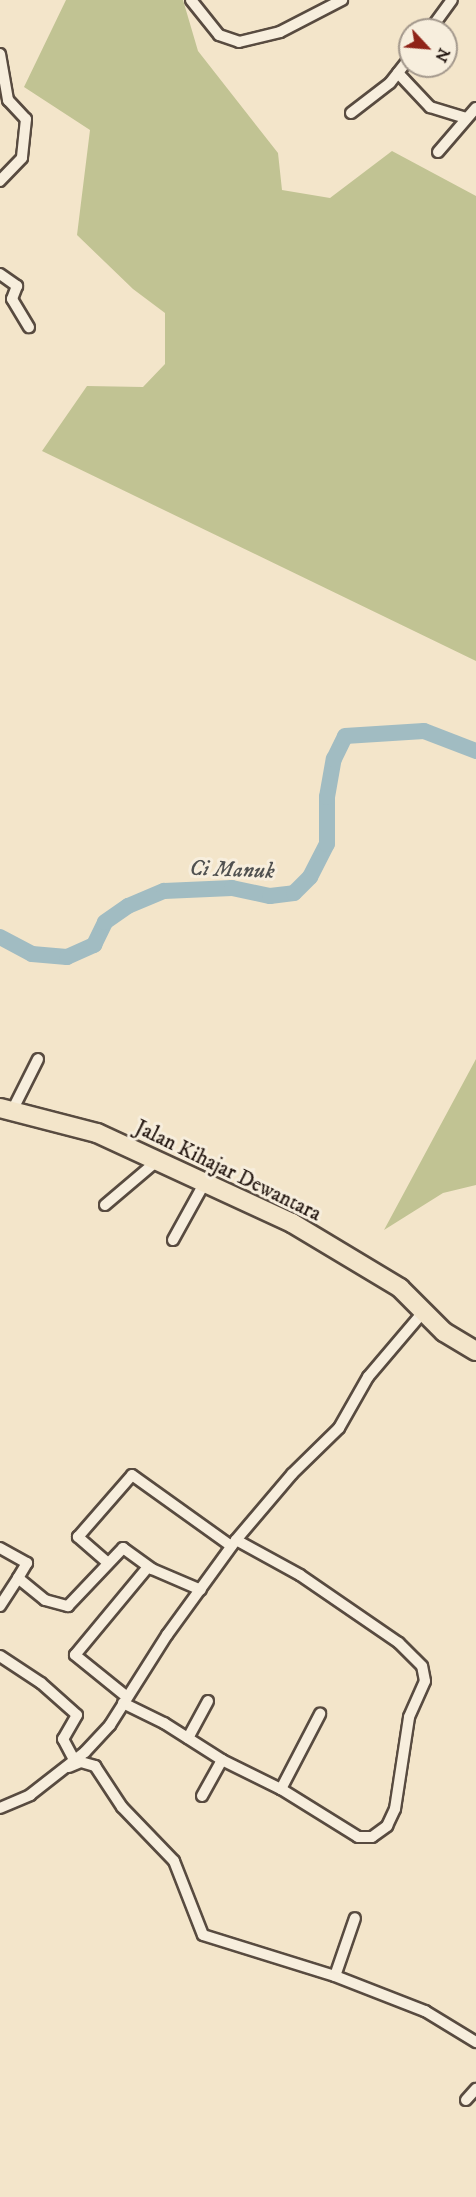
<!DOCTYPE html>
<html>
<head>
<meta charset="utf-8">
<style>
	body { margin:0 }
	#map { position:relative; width:476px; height:2197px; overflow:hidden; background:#f3e5ca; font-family:"IM FELL DW Pica",serif }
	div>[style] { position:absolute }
	.green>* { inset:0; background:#c1c393 }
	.river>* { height:16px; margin:-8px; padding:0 8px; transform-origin:8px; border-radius:8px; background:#a1bcc2 }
	.roads { filter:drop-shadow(2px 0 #584b40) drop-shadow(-2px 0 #584b40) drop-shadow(0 2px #584b40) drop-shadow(0 -2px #584b40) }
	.street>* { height:10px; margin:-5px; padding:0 5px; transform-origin:5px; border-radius:5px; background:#f7eedd }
	.primary>* { height:18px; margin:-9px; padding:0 9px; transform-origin:9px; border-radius:9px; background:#f3e5ca }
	span { translate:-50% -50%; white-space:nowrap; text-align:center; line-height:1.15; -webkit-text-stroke:6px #f7eedd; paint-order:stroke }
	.street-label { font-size:21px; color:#251812 }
	.water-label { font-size:22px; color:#505150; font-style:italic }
	.north { position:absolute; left:398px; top:18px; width:60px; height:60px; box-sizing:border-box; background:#f7eedd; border:2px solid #a3988c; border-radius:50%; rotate:116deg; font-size:16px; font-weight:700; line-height:24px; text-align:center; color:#251812 }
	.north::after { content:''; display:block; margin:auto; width:21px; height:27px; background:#8f2418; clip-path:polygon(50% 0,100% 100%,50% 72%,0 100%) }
</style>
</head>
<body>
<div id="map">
	<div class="green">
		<i style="clip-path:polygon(66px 0,183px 0,198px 51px,278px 153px,282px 190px,330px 198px,392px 151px,476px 196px,476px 661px,42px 451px,87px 386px,143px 387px,165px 364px,165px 313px,133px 289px,77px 235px,90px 130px,24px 87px)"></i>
		<i style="clip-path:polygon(476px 1059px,476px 1185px,443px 1193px,384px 1230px)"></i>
	</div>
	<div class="river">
		<i style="left:0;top:937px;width:36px;rotate:28deg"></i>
		<i style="left:32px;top:954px;width:35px;rotate:5deg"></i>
		<i style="left:67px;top:957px;width:30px;rotate:-24deg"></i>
		<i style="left:94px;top:945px;width:25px;rotate:-64deg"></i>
		<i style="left:105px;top:922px;width:28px;rotate:-35deg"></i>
		<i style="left:128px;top:906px;width:39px;rotate:-23deg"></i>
		<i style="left:164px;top:891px;width:68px;rotate:-2.5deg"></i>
		<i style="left:232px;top:888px;width:39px;rotate:12deg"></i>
		<i style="left:270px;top:896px;width:24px;rotate:-7deg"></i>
		<i style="left:294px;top:893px;width:23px;rotate:-45deg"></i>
		<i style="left:310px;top:877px;width:37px;rotate:-63deg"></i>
		<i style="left:327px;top:844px;width:47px;rotate:-90deg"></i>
		<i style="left:327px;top:797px;width:39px;rotate:-80deg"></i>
		<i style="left:334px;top:759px;width:25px;rotate:-64deg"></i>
		<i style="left:345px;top:736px;width:79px;rotate:-3.6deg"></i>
		<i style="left:424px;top:731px;width:56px;rotate:21deg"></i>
	</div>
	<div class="roads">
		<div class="street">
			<i style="left:191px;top:0;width:45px;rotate:51.3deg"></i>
			<i style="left:219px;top:35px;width:21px;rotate:19deg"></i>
			<i style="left:239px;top:42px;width:42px;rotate:-13.7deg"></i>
			<i style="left:280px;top:32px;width:70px;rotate:-27.3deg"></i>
			<i style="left:430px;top:30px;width:37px;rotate:-54deg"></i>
			<i style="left:0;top:54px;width:47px;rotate:80.1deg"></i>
			<i style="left:8px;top:100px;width:26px;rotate:47deg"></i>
			<i style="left:26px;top:119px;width:39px;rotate:96deg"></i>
			<i style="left:22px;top:158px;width:32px;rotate:134deg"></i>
			<i style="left:398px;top:73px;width:47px;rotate:46.7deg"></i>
			<i style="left:430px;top:107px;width:38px;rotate:17deg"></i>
			<i style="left:351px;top:113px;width:49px;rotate:-37.6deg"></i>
			<i style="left:390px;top:83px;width:33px;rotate:-52deg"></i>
			<i style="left:438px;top:152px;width:58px;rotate:-49.2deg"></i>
			<i style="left:0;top:274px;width:21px;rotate:35deg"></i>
			<i style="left:17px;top:286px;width:14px;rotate:111deg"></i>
			<i style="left:12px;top:299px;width:33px;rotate:59deg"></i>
			<i style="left:12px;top:1111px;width:58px;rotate:-63.4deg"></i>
			<i style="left:105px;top:1205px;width:70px;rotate:-40.3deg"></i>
			<i style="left:173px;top:1240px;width:66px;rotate:-61.1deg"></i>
			<i style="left:0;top:1548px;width:31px;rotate:29deg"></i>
			<i style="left:27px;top:1563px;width:17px;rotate:121deg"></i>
			<i style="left:108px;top:1563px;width:40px;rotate:-139deg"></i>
			<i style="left:78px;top:1537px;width:82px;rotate:-48.9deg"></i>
			<i style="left:132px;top:1475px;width:122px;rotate:35.6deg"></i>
			<i style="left:0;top:1606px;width:33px;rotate:-57deg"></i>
			<i style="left:18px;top:1578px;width:35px;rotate:39deg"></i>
			<i style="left:45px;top:1600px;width:24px;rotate:15deg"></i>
			<i style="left:68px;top:1606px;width:80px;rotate:-46.5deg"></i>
			<i style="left:123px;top:1548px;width:36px;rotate:36deg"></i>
			<i style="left:152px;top:1569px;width:53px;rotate:23.2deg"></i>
			<i style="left:0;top:1656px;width:49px;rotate:33.4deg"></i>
			<i style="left:41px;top:1683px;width:48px;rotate:41.6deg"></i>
			<i style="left:77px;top:1715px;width:28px;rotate:120deg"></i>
			<i style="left:63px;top:1739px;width:24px;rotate:62deg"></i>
			<i style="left:127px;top:1697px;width:67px;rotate:-141.1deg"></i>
			<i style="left:75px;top:1655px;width:114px;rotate:-50.3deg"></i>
			<i style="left:123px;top:1703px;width:46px;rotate:26deg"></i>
			<i style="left:164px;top:1723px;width:69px;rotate:32.5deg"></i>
			<i style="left:222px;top:1760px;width:66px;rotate:26.2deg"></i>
			<i style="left:281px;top:1789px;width:91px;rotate:31.9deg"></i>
			<i style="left:358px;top:1837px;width:14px"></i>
			<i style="left:372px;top:1837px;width:19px;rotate:-36deg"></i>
			<i style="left:387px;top:1826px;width:19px;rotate:-65deg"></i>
			<i style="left:395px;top:1809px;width:93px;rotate:-81.3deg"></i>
			<i style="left:409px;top:1717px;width:39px;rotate:-66deg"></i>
			<i style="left:425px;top:1681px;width:15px;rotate:-101deg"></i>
			<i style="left:422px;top:1666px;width:33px;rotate:-135deg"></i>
			<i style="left:399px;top:1643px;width:120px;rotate:-145.5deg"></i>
			<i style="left:300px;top:1575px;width:73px;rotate:-151.3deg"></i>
			<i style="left:188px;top:1738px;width:42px;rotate:-61.6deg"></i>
			<i style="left:69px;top:1767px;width:13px;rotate:-23deg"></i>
			<i style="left:81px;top:1762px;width:15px;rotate:16deg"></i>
			<i style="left:95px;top:1766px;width:49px;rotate:56.6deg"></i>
			<i style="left:122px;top:1807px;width:75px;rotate:46.1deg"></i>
			<i style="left:174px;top:1861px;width:79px;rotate:68.6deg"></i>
			<i style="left:203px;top:1935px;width:138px;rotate:17.3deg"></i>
			<i style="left:335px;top:1976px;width:97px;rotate:21.3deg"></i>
			<i style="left:425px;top:2011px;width:60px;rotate:31.3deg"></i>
			<i style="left:281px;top:1789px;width:85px;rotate:-62.5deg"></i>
			<i style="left:202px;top:1796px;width:41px;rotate:-60.9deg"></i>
			<i style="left:0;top:1808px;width:33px;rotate:-23deg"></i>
			<i style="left:30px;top:1795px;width:70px;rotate:-38deg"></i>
			<i style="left:85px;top:1752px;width:37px;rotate:-47deg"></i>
			<i style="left:110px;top:1725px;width:107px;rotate:-57.7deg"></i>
			<i style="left:167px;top:1635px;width:117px;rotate:-54deg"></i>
			<i style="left:236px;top:1540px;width:87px;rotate:-49.7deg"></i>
			<i style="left:292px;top:1474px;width:66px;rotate:-44.4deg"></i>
			<i style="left:339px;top:1428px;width:59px;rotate:-60.4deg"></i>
			<i style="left:368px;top:1377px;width:87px;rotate:-49.7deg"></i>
			<i style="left:335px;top:1976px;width:61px;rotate:-71deg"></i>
			<i style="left:466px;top:2100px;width:15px;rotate:-48deg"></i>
		</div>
		<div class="primary">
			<i style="left:0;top:1108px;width:100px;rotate:14.5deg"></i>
			<i style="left:97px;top:1133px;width:215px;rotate:24.8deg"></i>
			<i style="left:292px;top:1223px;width:126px;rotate:31deg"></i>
			<i style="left:400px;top:1288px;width:62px;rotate:45deg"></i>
			<i style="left:444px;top:1332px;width:37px;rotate:31deg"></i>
		</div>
	</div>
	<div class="street-label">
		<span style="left:228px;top:1171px;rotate:26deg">Jalan Kihajar Dewantara</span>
	</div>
	<div class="water-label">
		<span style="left:232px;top:870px;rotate:2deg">Ci Manuk</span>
	</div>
	<div class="north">N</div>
</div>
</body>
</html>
